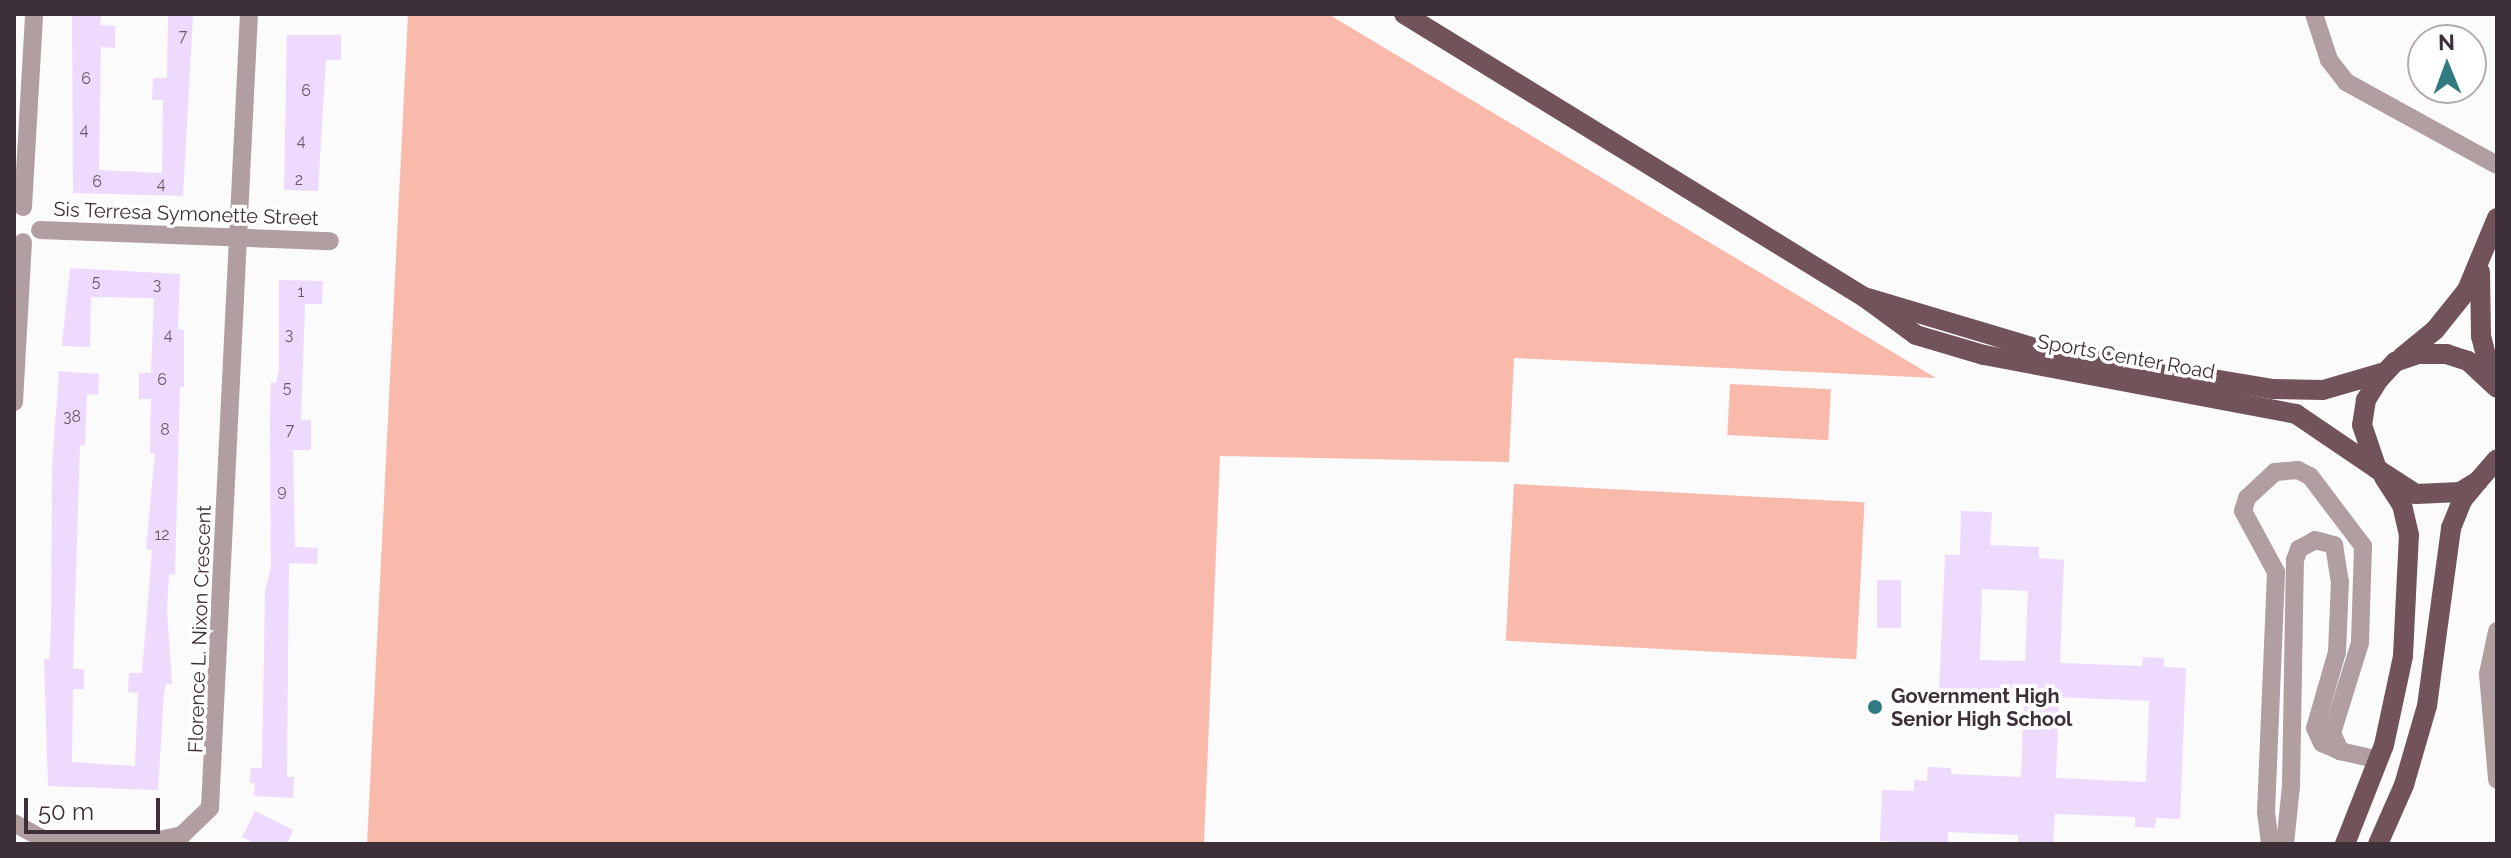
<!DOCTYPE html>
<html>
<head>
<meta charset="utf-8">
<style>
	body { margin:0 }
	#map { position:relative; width:2511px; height:858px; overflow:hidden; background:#fbfbfb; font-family:Raleway,sans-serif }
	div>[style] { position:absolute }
	.green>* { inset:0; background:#f9baac; transform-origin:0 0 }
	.building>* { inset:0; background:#eedafc; transform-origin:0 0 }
	.minor>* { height:18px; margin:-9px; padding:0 9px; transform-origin:9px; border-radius:9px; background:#b09ea1 }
	.major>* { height:20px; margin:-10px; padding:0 10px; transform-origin:10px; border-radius:10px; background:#715359 }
	.dots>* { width:22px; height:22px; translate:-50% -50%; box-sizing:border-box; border:4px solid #fff; border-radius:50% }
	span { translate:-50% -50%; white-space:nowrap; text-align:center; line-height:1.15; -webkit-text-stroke:7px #fff; paint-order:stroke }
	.number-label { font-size:16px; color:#6a5a6a }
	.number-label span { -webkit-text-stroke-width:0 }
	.street-label { font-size:20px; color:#3e3039 }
	.poi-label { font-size:20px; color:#3e3039; font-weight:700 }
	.left { translate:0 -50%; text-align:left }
	.frame { position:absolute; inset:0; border:16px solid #3e3039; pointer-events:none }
	.north { position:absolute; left:2407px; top:24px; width:80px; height:80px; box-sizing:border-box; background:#fff; border:2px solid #b2acb0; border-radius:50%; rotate:359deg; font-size:22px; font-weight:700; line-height:32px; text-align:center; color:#3e3039 }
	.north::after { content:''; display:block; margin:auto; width:28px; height:36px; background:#317a81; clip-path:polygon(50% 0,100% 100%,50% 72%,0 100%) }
	.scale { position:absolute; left:24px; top:798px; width:136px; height:36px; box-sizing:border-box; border:4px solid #3e3039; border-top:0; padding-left:10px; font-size:24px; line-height:28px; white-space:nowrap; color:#3e3039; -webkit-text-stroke:6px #fff; paint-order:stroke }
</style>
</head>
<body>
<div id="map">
	<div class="green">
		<i style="clip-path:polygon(408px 14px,1328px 14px,1936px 378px,1514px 358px,1509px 462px,1220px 456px,1204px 844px,367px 844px)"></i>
		<i style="left:1730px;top:384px;width:101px;height:51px;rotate:3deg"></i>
		<i style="left:1514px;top:484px;width:351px;height:157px;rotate:3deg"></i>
	</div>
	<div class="building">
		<i style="clip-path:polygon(72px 15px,101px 16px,100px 25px,115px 26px,115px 48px,101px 47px,99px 170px,162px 173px,163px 100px,152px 100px,153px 78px,167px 78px,168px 15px,193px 16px,183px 196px,73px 193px)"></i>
		<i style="clip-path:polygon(287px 35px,341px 35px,341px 60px,326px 60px,318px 191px,284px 190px)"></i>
		<i style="clip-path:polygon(70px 268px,180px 274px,178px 329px,184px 330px,184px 387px,180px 387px,175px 575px,169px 574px,167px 610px,172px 684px,166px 684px,164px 693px,158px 790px,48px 786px,44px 659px,49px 659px,51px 631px,52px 467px,59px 371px,99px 374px,98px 395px,87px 394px,85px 445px,80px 445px,73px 669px,84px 669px,84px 689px,73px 689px,72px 762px,135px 766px,138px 693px,128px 692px,129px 673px,142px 673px,152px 550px,146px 549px,155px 453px,150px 453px,151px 399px,139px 399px,139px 373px,151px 373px,154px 298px,91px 297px,90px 347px,62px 346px)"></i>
		<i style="clip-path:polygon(279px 280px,323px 281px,322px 304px,305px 304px,301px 420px,311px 420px,311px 450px,293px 450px,295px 547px,318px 548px,317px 564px,289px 563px,287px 777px,294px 777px,293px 798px,254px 796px,255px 783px,250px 783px,251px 768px,262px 768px,265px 591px,271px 567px,270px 417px,271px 382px,276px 383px,279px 368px)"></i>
		<i style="clip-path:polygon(evenodd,1961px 511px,1992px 512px,1990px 545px,2039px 547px,2039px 558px,2064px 560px,2060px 663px,2142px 666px,2143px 657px,2164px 658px,2164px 667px,2186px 668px,2180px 819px,2156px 818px,2155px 828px,2135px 827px,2135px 817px,2055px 814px,2053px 844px,2018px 844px,2018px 835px,1948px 832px,1948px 844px,1880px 841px,1882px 790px,1914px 791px,1914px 780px,1927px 781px,1928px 767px,1951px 768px,1951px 774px,2021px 777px,2024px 696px,1987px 694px,1987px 704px,1965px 703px,1966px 694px,1939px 692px,1945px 555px,1960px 555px,1961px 511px,1982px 589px,2028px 591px,2025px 661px,1980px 660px,1982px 589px,1961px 511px,2059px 697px,2149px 701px,2146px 782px,2056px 778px,2059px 697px)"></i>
		<i style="left:1877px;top:580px;width:24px;height:48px"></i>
		<i style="clip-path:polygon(255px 811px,293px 830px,287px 844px,256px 844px,242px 837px)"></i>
	</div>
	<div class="minor">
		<i style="left:2314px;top:14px;width:48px;rotate:71.9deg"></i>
		<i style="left:2329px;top:60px;width:28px;rotate:52deg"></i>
		<i style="left:2346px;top:82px;width:172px;rotate:28.8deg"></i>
		<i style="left:23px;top:207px;width:193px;rotate:-86.7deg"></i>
		<i style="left:40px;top:230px;width:290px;rotate:2.2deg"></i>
		<i style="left:14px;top:402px;width:160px;rotate:-86.8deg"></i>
		<i style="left:2497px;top:631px;width:44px;rotate:101.8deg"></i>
		<i style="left:2488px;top:674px;width:106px;rotate:85.1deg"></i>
		<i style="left:14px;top:823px;width:33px;rotate:29deg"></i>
		<i style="left:43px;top:839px;width:107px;rotate:1.6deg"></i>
		<i style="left:150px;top:842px;width:33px;rotate:-12deg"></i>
		<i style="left:182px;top:835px;width:39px;rotate:-44deg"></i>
		<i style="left:210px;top:808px;width:795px;rotate:-87.19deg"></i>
		<i style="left:2270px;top:844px;width:32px;rotate:-97deg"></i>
		<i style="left:2266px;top:812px;width:240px;rotate:-87.6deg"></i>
		<i style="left:2276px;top:572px;width:69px;rotate:-118.4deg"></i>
		<i style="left:2243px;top:511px;width:14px;rotate:-73deg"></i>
		<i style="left:2247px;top:498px;width:38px;rotate:-43deg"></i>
		<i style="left:2275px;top:472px;width:23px;rotate:-5deg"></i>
		<i style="left:2298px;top:470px;width:13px;rotate:27deg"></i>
		<i style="left:2310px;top:476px;width:88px;rotate:52.9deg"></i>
		<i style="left:2363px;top:546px;width:97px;rotate:91.8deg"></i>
		<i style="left:2360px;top:643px;width:94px;rotate:107.3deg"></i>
		<i style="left:2332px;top:733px;width:20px;rotate:66deg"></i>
		<i style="left:2340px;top:751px;width:40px;rotate:13deg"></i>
		<i style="left:2285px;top:844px;width:58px;rotate:-84.1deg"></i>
		<i style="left:2291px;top:786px;width:226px;rotate:-89deg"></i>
		<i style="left:2295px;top:560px;width:12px;rotate:-70deg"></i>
		<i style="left:2299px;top:549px;width:18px;rotate:-29deg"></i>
		<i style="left:2315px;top:540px;width:20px;rotate:15deg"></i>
		<i style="left:2334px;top:545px;width:36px;rotate:81deg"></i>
		<i style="left:2340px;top:581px;width:71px;rotate:92.4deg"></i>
		<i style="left:2337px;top:652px;width:79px;rotate:106.1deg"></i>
		<i style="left:2315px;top:728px;width:17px;rotate:65deg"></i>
		<i style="left:2322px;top:743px;width:20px;rotate:24deg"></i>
	</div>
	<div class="major">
		<i style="left:1404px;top:14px;width:540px;rotate:31.6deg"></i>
		<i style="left:1864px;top:297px;width:64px;rotate:36.2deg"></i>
		<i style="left:1916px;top:335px;width:71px;rotate:16.4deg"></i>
		<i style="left:1984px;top:355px;width:318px;rotate:10.7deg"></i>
		<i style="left:2296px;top:414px;width:98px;rotate:34.2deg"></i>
		<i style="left:2480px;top:272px;width:64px;rotate:89.1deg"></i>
		<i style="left:2481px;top:336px;width:44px;rotate:75.7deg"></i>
		<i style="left:1868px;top:298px;width:185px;rotate:16.7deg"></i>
		<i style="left:2045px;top:351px;width:230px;rotate:9.5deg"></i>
		<i style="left:2272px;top:389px;width:51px;rotate:1.1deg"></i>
		<i style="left:2323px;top:390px;width:65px;rotate:-16.2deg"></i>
		<i style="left:2402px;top:357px;width:43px;rotate:-39.3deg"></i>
		<i style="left:2435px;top:330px;width:51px;rotate:-51.3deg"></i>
		<i style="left:2467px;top:290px;width:78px;rotate:-67.4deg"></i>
		<i style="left:2497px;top:388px;width:40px;rotate:-137deg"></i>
		<i style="left:2468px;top:361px;width:22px;rotate:-162deg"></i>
		<i style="left:2447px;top:354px;width:29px;rotate:180deg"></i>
		<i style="left:2418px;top:354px;width:24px;rotate:161deg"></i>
		<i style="left:2395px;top:362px;width:23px;rotate:133deg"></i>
		<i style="left:2379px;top:379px;width:25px;rotate:122deg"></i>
		<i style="left:2366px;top:400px;width:25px;rotate:99deg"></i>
		<i style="left:2362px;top:425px;width:46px;rotate:71.2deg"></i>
		<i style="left:2377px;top:469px;width:46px;rotate:32.7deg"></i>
		<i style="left:2416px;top:494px;width:44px;rotate:-2.6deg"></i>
		<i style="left:2460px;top:492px;width:21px;rotate:-31deg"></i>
		<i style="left:2478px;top:481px;width:29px;rotate:-49deg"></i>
		<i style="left:2345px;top:844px;width:106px;rotate:-68.5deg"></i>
		<i style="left:2384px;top:745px;width:91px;rotate:-77.9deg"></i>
		<i style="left:2403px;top:656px;width:121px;rotate:-87.2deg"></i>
		<i style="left:2409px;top:535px;width:31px;rotate:-103deg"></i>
		<i style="left:2402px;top:505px;width:33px;rotate:-123deg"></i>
		<i style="left:2378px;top:844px;width:64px;rotate:-66.2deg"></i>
		<i style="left:2404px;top:785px;width:82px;rotate:-73.8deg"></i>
		<i style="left:2427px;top:706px;width:180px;rotate:-82.3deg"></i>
		<i style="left:2451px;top:528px;width:31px;rotate:-68deg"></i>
		<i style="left:2463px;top:499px;width:23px;rotate:-50deg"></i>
	</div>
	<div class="dots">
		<i style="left:1875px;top:707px;background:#317a81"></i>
	</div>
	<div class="number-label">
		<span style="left:183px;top:36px">7</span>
		<span style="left:86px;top:79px">6</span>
		<span style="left:306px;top:91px">6</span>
		<span style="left:84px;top:130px">4</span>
		<span style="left:301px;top:141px">4</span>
		<span style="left:299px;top:180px">2</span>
		<span style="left:97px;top:182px">6</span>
		<span style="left:161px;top:184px">4</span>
		<span style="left:96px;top:282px">5</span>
		<span style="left:157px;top:285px">3</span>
		<span style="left:301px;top:292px">1</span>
		<span style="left:168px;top:335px">4</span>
		<span style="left:289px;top:335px">3</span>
		<span style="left:162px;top:380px">6</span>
		<span style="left:287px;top:388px">5</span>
		<span style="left:72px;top:417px">38</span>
		<span style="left:165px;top:430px">8</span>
		<span style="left:290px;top:430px">7</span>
		<span style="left:282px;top:491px">9</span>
		<span style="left:162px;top:535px">12</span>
	</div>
	<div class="street-label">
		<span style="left:186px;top:214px;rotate:2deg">Sis Terresa Symonette Street</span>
		<span style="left:2126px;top:357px;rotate:10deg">Sports Center Road</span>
		<span style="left:200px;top:629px;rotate:-88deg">Florence L. Nixon Crescent</span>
	</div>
	<div class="poi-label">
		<span class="left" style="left:1891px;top:708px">Government High<br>Senior High School</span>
	</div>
	<div class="frame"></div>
	<div class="north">N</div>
	<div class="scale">50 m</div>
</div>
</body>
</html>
